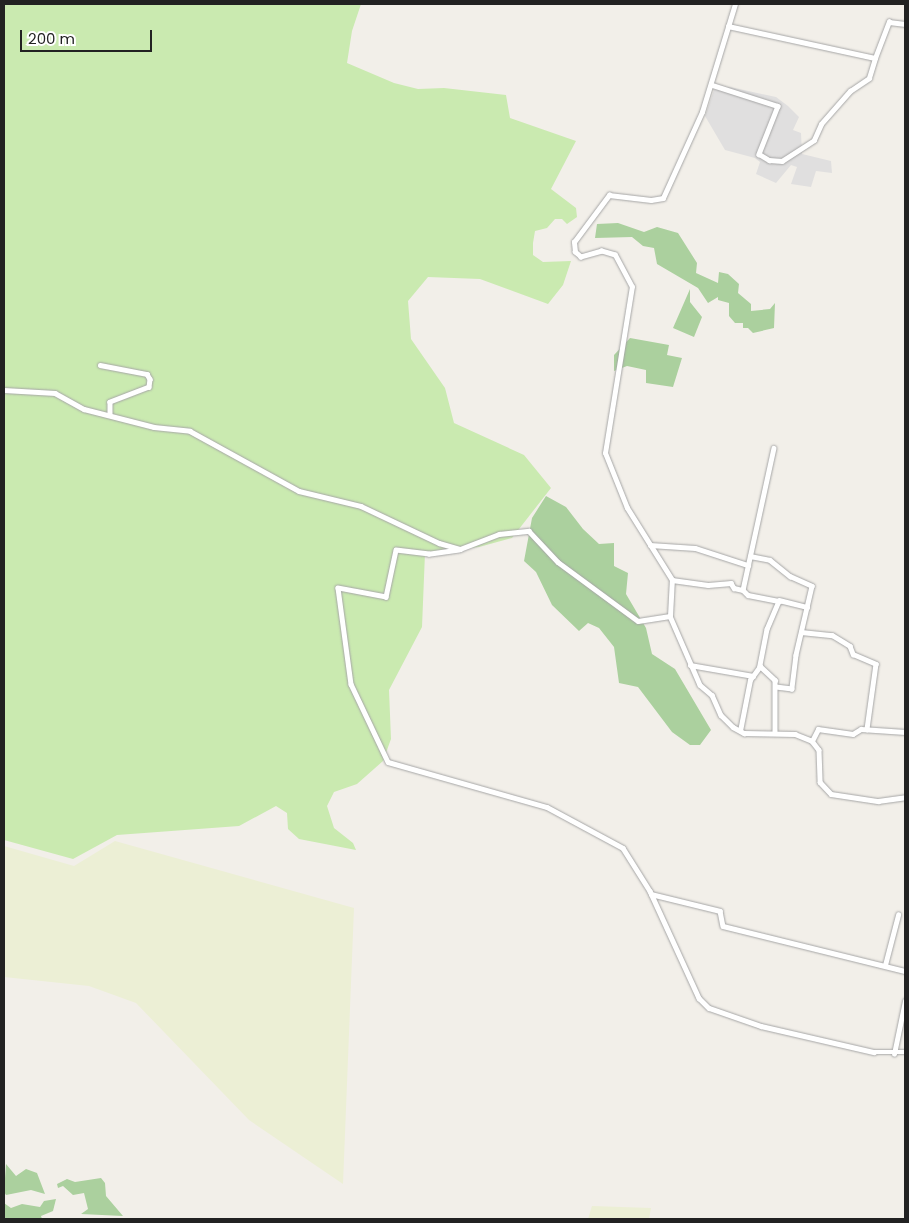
<!DOCTYPE html>
<html>
<head>
<meta charset="utf-8">
<style>
	body { margin:0 }
	#map { position:relative; width:909px; height:1223px; overflow:hidden; background:#f2efe9; font-family:Poppins,sans-serif }
	div>[style] { position:absolute }
	[style*='--x'] { left:calc(var(--x)*1px); top:calc(var(--y)*1px); width:calc(var(--w)*1px); rotate:calc(var(--a)*1deg) }
	.residential>* { inset:0; background:#e0dfdf }
	.farmland>* { inset:0; background:#ecefd5 }
	.grass>* { inset:0; background:#caeab0 }
	.forest>* { inset:0; background:#abd09e }
	.roads { filter:drop-shadow(0 0 1px #a6a6a6) drop-shadow(0 0 1px #a6a6a6) }
	.minor>* { height:4.5px; margin:-2.25px; padding:0 2.25px; transform-origin:2.25px; border-radius:2.25px; background:#fff }
	span { translate:-50% -50%; white-space:nowrap; text-align:center; line-height:1.15; -webkit-text-stroke:4.5px #fff; paint-order:stroke }
	.frame { position:absolute; inset:0; border:5px solid #222; pointer-events:none }
	.scale { position:absolute; left:20px; top:30px; width:132px; height:22px; box-sizing:border-box; border:2px solid #222; border-top:0; padding-left:6px; font-size:15px; line-height:18px; white-space:nowrap; color:#222; -webkit-text-stroke:4px #fff; paint-order:stroke }
</style>
</head>
<body>
<div id="map">
	<div class="residential">
		<div style="clip-path:polygon(730px 87px,776px 97px,788px 106px,799px 117px,793px 130px,801px 133px,802px 154px,831px 161px,832px 173px,816px 171px,811px 187px,791px 184px,797px 167px,791px 165px,776px 183px,756px 174px,760px 162px,755px 158px,725px 150px,705px 116px,714px 90px)"></div>
	</div>
	<div class="farmland">
		<div style="clip-path:polygon(115px 841px,354px 908px,343px 1184px,249px 1120px,136px 1003px,89px 986px,4px 977px,4px 846px,74px 866px)"></div>
		<div style="clip-path:polygon(592px 1206px,651px 1208px,649px 1219px,588px 1219px)"></div>
	</div>
	<div class="grass">
		<div style="clip-path:polygon(4px 4px,361px 4px,352px 31px,347px 63px,394px 83px,418px 89px,444px 88px,506px 95px,510px 118px,576px 141px,551px 189px,576px 208px,577px 217px,567px 224px,562px 219px,555px 219px,547px 228px,535px 231px,533px 243px,533px 255px,543px 262px,571px 261px,563px 285px,548px 304px,480px 279px,428px 277px,408px 301px,411px 339px,445px 388px,454px 423px,524px 455px,551px 488px,512px 538px,479px 547px,425px 553px,422px 627px,389px 690px,391px 739px,383px 761px,357px 784px,334px 792px,327px 806px,334px 828px,353px 843px,356px 850px,299px 839px,288px 829px,287px 813px,276px 806px,239px 826px,117px 835px,73px 859px,4px 840px)"></div>
	</div>
	<div class="forest">
		<div style="clip-path:polygon(618px 223px,644px 232px,657px 227px,678px 233px,697px 263px,696px 273px,718px 283px,719px 272px,728px 274px,739px 284px,738px 293px,751px 304px,751px 311px,770px 309px,775px 303px,774px 328px,753px 333px,748px 328px,743px 328px,743px 323px,735px 323px,729px 316px,729px 303px,718px 300px,718px 297px,708px 303px,698px 288px,657px 264px,654px 248px,643px 246px,632px 237px,595px 238px,597px 224px)"></div>
		<div style="clip-path:polygon(690px 289px,690px 302px,702px 317px,694px 337px,673px 328px)"></div>
		<div style="clip-path:polygon(630px 338px,669px 345px,667px 355px,682px 358px,673px 387px,646px 383px,646px 370px,627px 366px,614px 371px,614px 355px)"></div>
		<div style="clip-path:polygon(546px 496px,566px 507px,583px 529px,599px 544px,614px 543px,614px 566px,628px 573px,626px 594px,646px 628px,652px 654px,675px 669px,711px 730px,700px 745px,690px 745px,672px 732px,638px 687px,619px 683px,614px 647px,599px 628px,588px 623px,579px 631px,552px 605px,536px 572px,524px 561px,532px 518px)"></div>
		<div style="clip-path:polygon(6px 1164px,16px 1176px,26px 1169px,37px 1173px,45px 1194px,31px 1190px,6px 1195px,4px 1192px)"></div>
		<div style="clip-path:polygon(101px 1178px,105px 1183px,106px 1196px,123px 1216px,81px 1214px,88px 1209px,84px 1193px,73px 1195px,63px 1186px,58px 1188px,57px 1184px,67px 1179px,75px 1182px)"></div>
		<div style="clip-path:polygon(56px 1199px,53px 1211px,41px 1216px,42px 1219px,4px 1219px,4px 1203px,11px 1208px,22px 1204px,40px 1207px,44px 1201px)"></div>
	</div>
	<div class="roads">
		<div class="minor">
			<div style="--x:728;--y:26;--w:150;--a:12.3"></div>
			<div style="--x:875;--y:58;--w:39;--a:-69"></div>
			<div style="--x:889;--y:22;--w:16;--a:7"></div>
			<div style="--x:712;--y:85;--w:69;--a:17.7"></div>
			<div style="--x:778;--y:106;--w:52;--a:111.6"></div>
			<div style="--x:759;--y:154;--w:12;--a:31"></div>
			<div style="--x:769;--y:160;--w:13;--a:4"></div>
			<div style="--x:782;--y:161;--w:38;--a:-33"></div>
			<div style="--x:814;--y:140;--w:17;--a:-66"></div>
			<div style="--x:821;--y:124;--w:44;--a:-48.7"></div>
			<div style="--x:850;--y:91;--w:23;--a:-34"></div>
			<div style="--x:869;--y:78;--w:21;--a:-73"></div>
			<div style="--x:100;--y:365;--w:48;--a:10.8"></div>
			<div style="--x:147;--y:374;--w:6;--a:59"></div>
			<div style="--x:150;--y:379;--w:8;--a:97"></div>
			<div style="--x:149;--y:387;--w:42;--a:159"></div>
			<div style="--x:110;--y:402;--w:12;--a:90"></div>
			<div style="--x:4;--y:390;--w:51;--a:3.4"></div>
			<div style="--x:55;--y:393;--w:33;--a:29"></div>
			<div style="--x:84;--y:409;--w:72;--a:14.4"></div>
			<div style="--x:154;--y:427;--w:36;--a:6"></div>
			<div style="--x:190;--y:431;--w:124;--a:28.8"></div>
			<div style="--x:299;--y:491;--w:64;--a:13.6"></div>
			<div style="--x:361;--y:506;--w:86;--a:25.4"></div>
			<div style="--x:439;--y:543;--w:22;--a:16"></div>
			<div style="--x:460;--y:549;--w:42;--a:-21"></div>
			<div style="--x:499;--y:534;--w:30;--a:-6"></div>
			<div style="--x:529;--y:531;--w:42;--a:46.9"></div>
			<div style="--x:558;--y:562;--w:99;--a:36.4"></div>
			<div style="--x:638;--y:621;--w:32;--a:-9"></div>
			<div style="--x:670;--y:616;--w:75;--a:66.5"></div>
			<div style="--x:700;--y:685;--w:16;--a:40"></div>
			<div style="--x:712;--y:695;--w:22;--a:66"></div>
			<div style="--x:721;--y:715;--w:17;--a:45"></div>
			<div style="--x:733;--y:727;--w:13;--a:29"></div>
			<div style="--x:744;--y:733;--w:51;--a:1.1"></div>
			<div style="--x:795;--y:734;--w:18;--a:22"></div>
			<div style="--x:812;--y:741;--w:11;--a:52"></div>
			<div style="--x:819;--y:750;--w:32;--a:88"></div>
			<div style="--x:820;--y:782;--w:16;--a:47"></div>
			<div style="--x:831;--y:794;--w:48;--a:8.5"></div>
			<div style="--x:878;--y:801;--w:27;--a:-8"></div>
			<div style="--x:774;--y:448;--w:145;--a:102.3"></div>
			<div style="--x:743;--y:590;--w:7;--a:45"></div>
			<div style="--x:748;--y:595;--w:32;--a:11"></div>
			<div style="--x:779;--y:601;--w:30;--a:113"></div>
			<div style="--x:767;--y:629;--w:38;--a:101"></div>
			<div style="--x:760;--y:666;--w:21;--a:43"></div>
			<div style="--x:775;--y:680;--w:53;--a:90"></div>
			<div style="--x:650;--y:545;--w:45;--a:3.8"></div>
			<div style="--x:695;--y:548;--w:56;--a:17.8"></div>
			<div style="--x:459;--y:550;--w:30;--a:172"></div>
			<div style="--x:429;--y:554;--w:33;--a:-173"></div>
			<div style="--x:396;--y:550;--w:48;--a:102"></div>
			<div style="--x:386;--y:597;--w:49;--a:-169.4"></div>
			<div style="--x:338;--y:588;--w:97;--a:82.3"></div>
			<div style="--x:351;--y:684;--w:86;--a:64.6"></div>
			<div style="--x:388;--y:762;--w:165;--a:15.8"></div>
			<div style="--x:547;--y:807;--w:86;--a:28.3"></div>
			<div style="--x:623;--y:848;--w:51;--a:57.9"></div>
			<div style="--x:650;--y:891;--w:118;--a:65.4"></div>
			<div style="--x:699;--y:998;--w:14;--a:45"></div>
			<div style="--x:709;--y:1008;--w:55;--a:19.1"></div>
			<div style="--x:761;--y:1026;--w:116;--a:13"></div>
			<div style="--x:874;--y:1052;--w:31;--a:0"></div>
			<div style="--x:750;--y:556;--w:20;--a:11"></div>
			<div style="--x:770;--y:560;--w:26;--a:39"></div>
			<div style="--x:790;--y:576;--w:24;--a:24"></div>
			<div style="--x:812;--y:586;--w:71;--a:103.1"></div>
			<div style="--x:796;--y:655;--w:34;--a:97"></div>
			<div style="--x:792;--y:689;--w:16;--a:-173"></div>
			<div style="--x:672;--y:580;--w:36;--a:8"></div>
			<div style="--x:708;--y:585;--w:23;--a:-5"></div>
			<div style="--x:731;--y:583;--w:6;--a:59"></div>
			<div style="--x:734;--y:588;--w:9;--a:13"></div>
			<div style="--x:779;--y:600;--w:29;--a:14"></div>
			<div style="--x:670;--y:616;--w:36;--a:-87"></div>
			<div style="--x:672;--y:580;--w:85;--a:-122"></div>
			<div style="--x:627;--y:508;--w:59;--a:-111.8"></div>
			<div style="--x:605;--y:453;--w:168;--a:-80.8"></div>
			<div style="--x:632;--y:287;--w:36;--a:-118"></div>
			<div style="--x:615;--y:255;--w:14;--a:-163"></div>
			<div style="--x:602;--y:251;--w:22;--a:164"></div>
			<div style="--x:581;--y:257;--w:8;--a:-140"></div>
			<div style="--x:575;--y:252;--w:10;--a:-96"></div>
			<div style="--x:574;--y:242;--w:59;--a:-53.3"></div>
			<div style="--x:609;--y:195;--w:42;--a:6.8"></div>
			<div style="--x:651;--y:200;--w:12;--a:-9"></div>
			<div style="--x:663;--y:198;--w:94;--a:-65.6"></div>
			<div style="--x:702;--y:112;--w:113;--a:-73"></div>
			<div style="--x:801;--y:632;--w:31;--a:6"></div>
			<div style="--x:832;--y:635;--w:21;--a:31"></div>
			<div style="--x:850;--y:646;--w:9;--a:69"></div>
			<div style="--x:853;--y:654;--w:25;--a:23"></div>
			<div style="--x:876;--y:664;--w:66;--a:97.9"></div>
			<div style="--x:690;--y:665;--w:64;--a:9.9"></div>
			<div style="--x:740;--y:731;--w:52;--a:-78.9"></div>
			<div style="--x:750;--y:680;--w:17;--a:-54"></div>
			<div style="--x:812;--y:741;--w:13;--a:-63"></div>
			<div style="--x:818;--y:729;--w:35;--a:8"></div>
			<div style="--x:853;--y:734;--w:9;--a:-32"></div>
			<div style="--x:861;--y:729;--w:44;--a:3.9"></div>
			<div style="--x:651;--y:894;--w:71;--a:13.8"></div>
			<div style="--x:720;--y:911;--w:15;--a:79"></div>
			<div style="--x:723;--y:926;--w:187;--a:13.9"></div>
			<div style="--x:885;--y:965;--w:52;--a:-75.4"></div>
			<div style="--x:894;--y:1054;--w:54;--a:-78.3"></div>
		</div>
	</div>
	<div class="frame"></div>
	<div class="scale">200 m</div>
</div>
</body>
</html>
